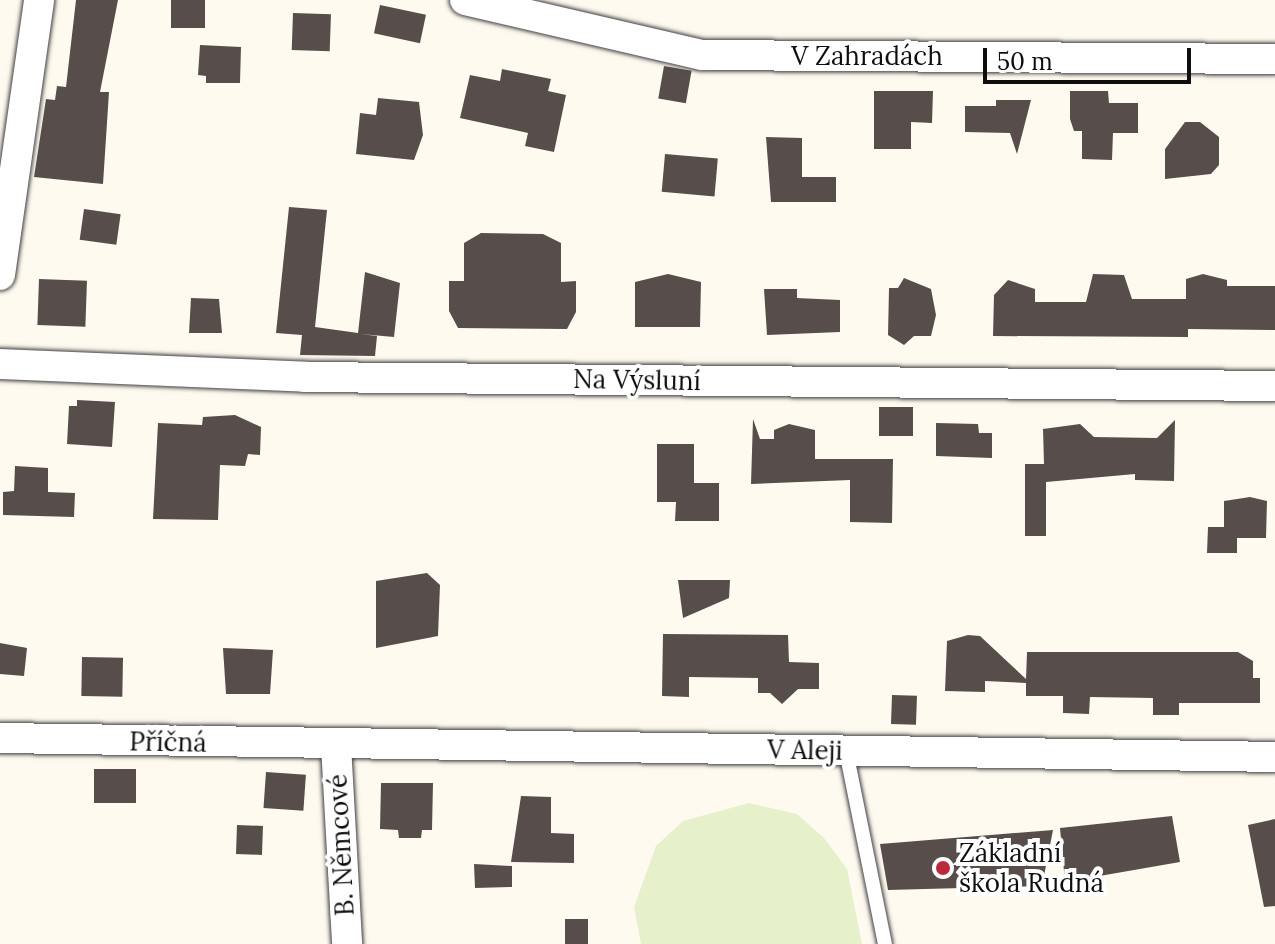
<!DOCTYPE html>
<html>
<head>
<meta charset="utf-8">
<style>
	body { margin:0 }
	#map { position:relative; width:1275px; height:944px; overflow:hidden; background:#fffaf0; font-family:Lora,serif }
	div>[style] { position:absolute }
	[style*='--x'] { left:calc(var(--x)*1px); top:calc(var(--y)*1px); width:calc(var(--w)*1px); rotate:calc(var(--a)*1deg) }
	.pitch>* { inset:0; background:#e6f0cb }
	.building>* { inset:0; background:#574e4b; transform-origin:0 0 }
	.roads { filter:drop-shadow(0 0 2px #414141) drop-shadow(0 0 2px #414141) }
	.service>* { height:14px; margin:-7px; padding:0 7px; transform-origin:7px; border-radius:7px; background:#fff }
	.minor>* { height:30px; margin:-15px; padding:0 15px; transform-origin:15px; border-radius:15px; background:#fff }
	.dots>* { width:22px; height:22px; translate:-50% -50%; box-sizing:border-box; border:4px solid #fff; border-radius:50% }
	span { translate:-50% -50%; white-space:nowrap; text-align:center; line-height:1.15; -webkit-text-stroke:8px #fff; paint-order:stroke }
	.street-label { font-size:26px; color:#0e0e0e }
	.poi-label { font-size:26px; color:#0e0e0e }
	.left { translate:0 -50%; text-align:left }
	.scale { position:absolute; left:983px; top:48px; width:208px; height:36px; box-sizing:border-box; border:4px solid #0e0e0e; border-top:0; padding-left:10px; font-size:24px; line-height:28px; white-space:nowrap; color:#0e0e0e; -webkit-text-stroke:6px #fff; paint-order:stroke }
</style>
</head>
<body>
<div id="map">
	<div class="pitch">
		<div style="clip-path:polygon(749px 803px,797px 814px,824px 838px,847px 869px,862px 944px,641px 944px,634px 907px,656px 846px,683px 821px)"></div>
	</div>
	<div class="building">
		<div style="clip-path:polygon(76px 0,118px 0,100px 92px,109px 92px,103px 184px,34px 177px,46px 99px,55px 100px,57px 86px,66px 87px)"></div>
		<div style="left:171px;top:0;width:34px;height:28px"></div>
		<div style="left:380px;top:5px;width:47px;height:29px;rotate:12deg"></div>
		<div style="left:293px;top:13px;width:38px;height:37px;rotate:2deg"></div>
		<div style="clip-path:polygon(200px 45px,241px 47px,240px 83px,206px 83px,206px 76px,198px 75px)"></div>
		<div style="left:664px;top:66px;width:28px;height:33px;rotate:10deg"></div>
		<div style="clip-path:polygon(502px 69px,551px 79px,548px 91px,566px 95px,554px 152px,525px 146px,528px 133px,460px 118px,470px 75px,500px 81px)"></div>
		<div style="clip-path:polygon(874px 91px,933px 91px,932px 123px,911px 122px,911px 149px,874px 149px)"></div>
		<div style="clip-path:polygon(1070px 91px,1108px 91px,1109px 103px,1138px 103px,1138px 133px,1113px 133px,1112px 160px,1082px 159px,1082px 131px,1074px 131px,1070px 119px)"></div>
		<div style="clip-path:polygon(378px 98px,419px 102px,423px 135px,414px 160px,356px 154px,360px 113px,376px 115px)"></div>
		<div style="clip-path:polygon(996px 100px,1031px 100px,1017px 154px,1010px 133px,965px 132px,965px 106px,996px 106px)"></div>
		<div style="clip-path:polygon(1185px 122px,1200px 122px,1219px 137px,1219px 165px,1211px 174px,1165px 179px,1165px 149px)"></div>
		<div style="clip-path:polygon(766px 137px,802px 138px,802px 177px,836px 177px,836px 202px,771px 202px)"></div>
		<div style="left:665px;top:154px;width:53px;height:38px;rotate:5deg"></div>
		<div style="clip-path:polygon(289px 207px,327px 210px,315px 327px,358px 333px,365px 272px,400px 283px,394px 337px,361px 334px,377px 336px,375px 356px,300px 355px,302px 335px,276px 333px)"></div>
		<div style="left:84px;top:209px;width:37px;height:31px;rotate:8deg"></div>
		<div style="clip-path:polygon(481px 233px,543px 234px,561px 243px,561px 282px,576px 281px,576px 312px,567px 329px,458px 328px,449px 311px,449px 281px,464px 281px,464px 243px)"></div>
		<div style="clip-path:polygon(668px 274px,701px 282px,700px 327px,635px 327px,635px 282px)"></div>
		<div style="clip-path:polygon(1093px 274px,1124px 275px,1132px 299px,1186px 299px,1186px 279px,1203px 274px,1227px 280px,1227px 286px,1275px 286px,1275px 330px,1188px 329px,1188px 337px,993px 336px,994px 295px,1008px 280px,1035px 289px,1035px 302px,1086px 302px)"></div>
		<div style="clip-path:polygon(904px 278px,931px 289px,936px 315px,931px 336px,914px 336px,904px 345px,888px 335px,889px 288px,898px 288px)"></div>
		<div style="left:39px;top:279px;width:48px;height:46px;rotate:2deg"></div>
		<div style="clip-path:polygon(764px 289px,797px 289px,797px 298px,840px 300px,840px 332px,767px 335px)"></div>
		<div style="clip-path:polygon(191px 298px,219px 299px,222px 333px,189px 333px)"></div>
		<div style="clip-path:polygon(77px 400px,115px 402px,112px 447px,67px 444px,69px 406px,77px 406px)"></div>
		<div style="left:879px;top:407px;width:34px;height:29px"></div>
		<div style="clip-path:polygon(235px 415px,261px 427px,260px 455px,248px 454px,245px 466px,220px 465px,218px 520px,153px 519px,158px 423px,202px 425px,203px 417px)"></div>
		<div style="clip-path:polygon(753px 419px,760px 439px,774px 439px,774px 430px,789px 424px,815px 430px,815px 459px,893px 459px,892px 523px,850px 522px,850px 480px,751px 484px)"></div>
		<div style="clip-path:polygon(1175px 420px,1174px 481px,1135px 480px,1135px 474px,1046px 482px,1046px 536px,1025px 536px,1025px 464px,1044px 464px,1043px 429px,1080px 424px,1094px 437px,1157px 438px)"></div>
		<div style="clip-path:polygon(936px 423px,978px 424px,979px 433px,992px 433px,992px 458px,936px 456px)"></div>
		<div style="clip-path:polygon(657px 444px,694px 444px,694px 483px,719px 483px,719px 521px,675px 521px,676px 502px,657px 502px)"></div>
		<div style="clip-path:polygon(15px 466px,48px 468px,48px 492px,75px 493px,74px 517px,3px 515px,3px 492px,14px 491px)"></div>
		<div style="clip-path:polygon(1250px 497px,1267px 501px,1266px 538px,1237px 538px,1237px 553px,1207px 553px,1208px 527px,1224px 527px,1224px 501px)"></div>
		<div style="clip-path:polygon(427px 573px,440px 585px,438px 636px,376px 648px,376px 581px)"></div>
		<div style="clip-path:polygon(678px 580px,730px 580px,729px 598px,683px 618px)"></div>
		<div style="clip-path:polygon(663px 634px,788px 635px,789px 662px,819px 663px,819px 689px,798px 689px,782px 704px,770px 693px,758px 693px,758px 678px,689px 677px,689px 697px,662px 696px)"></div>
		<div style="clip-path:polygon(968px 635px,980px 636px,1026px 679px,1027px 652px,1238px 652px,1253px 661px,1253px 678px,1260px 678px,1260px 703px,1179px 703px,1179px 715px,1153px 715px,1153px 698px,1090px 697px,1089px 714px,1063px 713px,1063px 696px,1026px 696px,1026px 683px,985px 681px,985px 692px,945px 691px,947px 641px)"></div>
		<div style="clip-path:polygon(0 643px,27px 648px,24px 676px,0 674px)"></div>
		<div style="clip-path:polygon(223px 648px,273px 650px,270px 694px,226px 694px)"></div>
		<div style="left:82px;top:657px;width:41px;height:39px;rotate:1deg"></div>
		<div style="left:892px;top:695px;width:25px;height:29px;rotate:2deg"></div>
		<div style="left:94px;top:769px;width:42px;height:34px"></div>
		<div style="left:266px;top:772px;width:40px;height:36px;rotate:4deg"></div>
		<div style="clip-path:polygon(381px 783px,433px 783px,432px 830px,422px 830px,421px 838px,399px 838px,398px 830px,380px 829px)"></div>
		<div style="clip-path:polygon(521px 796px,551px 797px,551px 833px,574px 834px,574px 863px,511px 862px)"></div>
		<div style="clip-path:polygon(1172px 816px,1180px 862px,1065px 882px,1060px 828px)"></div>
		<div style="clip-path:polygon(1275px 819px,1275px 906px,1264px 907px,1248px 825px)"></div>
		<div style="left:237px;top:825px;width:26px;height:29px;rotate:2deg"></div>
		<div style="clip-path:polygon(1053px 830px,1042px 886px,888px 890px,880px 844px)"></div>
		<div style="clip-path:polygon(474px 864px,512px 866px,512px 887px,475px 888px)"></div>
		<div style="left:565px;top:919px;width:23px;height:25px"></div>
	</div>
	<div class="roads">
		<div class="service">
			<div style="--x:846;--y:751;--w:197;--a:78.6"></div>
		</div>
		<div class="minor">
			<div style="--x:465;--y:0;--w:243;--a:13.1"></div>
			<div style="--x:702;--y:55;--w:573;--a:0.4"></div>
			<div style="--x:0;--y:275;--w:278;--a:-81.9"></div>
			<div style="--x:0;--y:364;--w:304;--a:2.4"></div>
			<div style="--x:304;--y:377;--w:971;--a:0.53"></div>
			<div style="--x:0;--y:738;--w:1275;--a:0.85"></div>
			<div style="--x:336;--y:745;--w:199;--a:86.8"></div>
		</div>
	</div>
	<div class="dots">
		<div style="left:943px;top:868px;background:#bc293c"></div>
	</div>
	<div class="street-label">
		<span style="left:867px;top:56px">V Zahradách</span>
		<span style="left:637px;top:380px;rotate:1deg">Na Výsluní</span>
		<span style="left:168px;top:742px;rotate:1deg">Příčná</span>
		<span style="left:805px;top:750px;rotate:1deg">V Aleji</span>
		<span style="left:341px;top:845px;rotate:-93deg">B. Němcové</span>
	</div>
	<div class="poi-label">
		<span class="left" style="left:959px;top:868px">Základní<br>škola Rudná</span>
	</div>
	<div class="scale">50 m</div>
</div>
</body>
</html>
